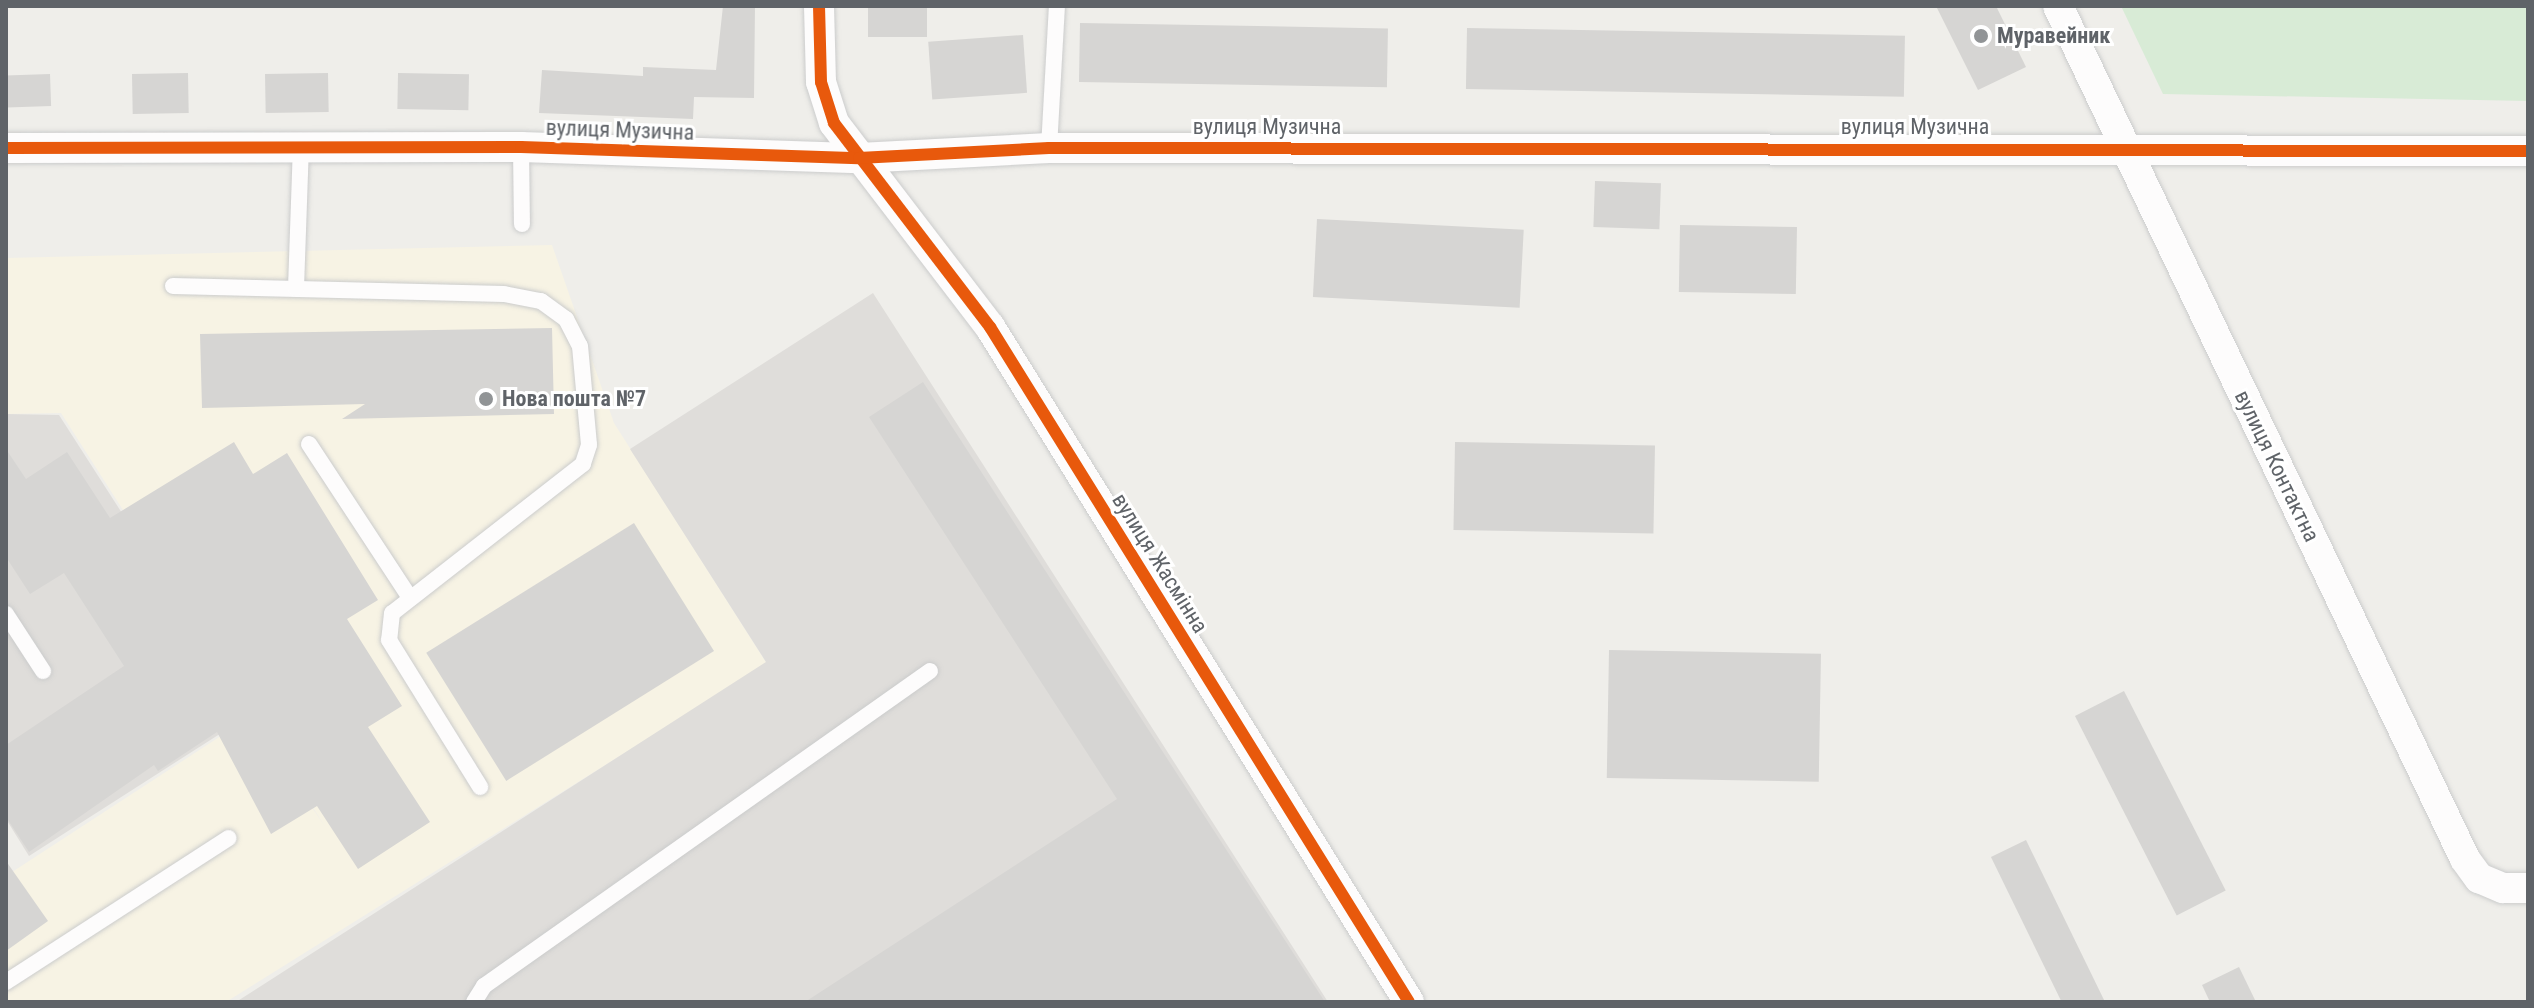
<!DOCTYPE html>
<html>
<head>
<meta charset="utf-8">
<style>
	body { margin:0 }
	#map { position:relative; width:2534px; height:1008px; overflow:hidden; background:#efeeea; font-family:"Roboto Condensed",sans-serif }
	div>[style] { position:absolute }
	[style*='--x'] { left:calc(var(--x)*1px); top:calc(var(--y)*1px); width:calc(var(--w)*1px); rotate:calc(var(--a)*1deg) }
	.commercial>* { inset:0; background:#f7f3e4 }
	.industrial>* { inset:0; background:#dfddda }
	.green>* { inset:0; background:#d8ebd6 }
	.building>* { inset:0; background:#d6d5d3; transform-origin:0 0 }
	.roads { filter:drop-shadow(0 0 2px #cbcccc) drop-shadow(0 0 2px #cbcccc) }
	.lane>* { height:16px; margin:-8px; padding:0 8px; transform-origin:8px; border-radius:8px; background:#fdfcfc }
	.street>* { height:30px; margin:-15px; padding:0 15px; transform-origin:15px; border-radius:15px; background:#fdfcfc }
	.cycleway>* { height:12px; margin:-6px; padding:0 6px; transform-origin:6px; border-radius:6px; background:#e8590c }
	.dots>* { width:22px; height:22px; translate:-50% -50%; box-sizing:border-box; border:4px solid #fff; border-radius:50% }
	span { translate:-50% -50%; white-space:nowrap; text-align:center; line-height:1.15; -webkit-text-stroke:6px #fff; paint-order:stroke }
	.poi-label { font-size:22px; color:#5f6368; font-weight:700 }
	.left { translate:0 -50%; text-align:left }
	.street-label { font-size:22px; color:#5f6368 }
	.frame { position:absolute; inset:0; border:8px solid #5f6368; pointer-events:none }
</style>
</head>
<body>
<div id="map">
	<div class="commercial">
		<div style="clip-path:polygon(552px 245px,614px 423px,767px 664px,226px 1002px,6px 1002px,6px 876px,250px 717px,326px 828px,61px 413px,6px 414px,6px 258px)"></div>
	</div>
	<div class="industrial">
		<div style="clip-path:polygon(873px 293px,1328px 1002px,236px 1002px,766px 662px,630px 449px)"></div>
		<div style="clip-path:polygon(6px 414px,59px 415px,251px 714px,29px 856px,6px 819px)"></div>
	</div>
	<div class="green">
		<div style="clip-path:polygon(2121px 6px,2528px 6px,2528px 101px,2163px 94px)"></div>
	</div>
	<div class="building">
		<div style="clip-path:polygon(723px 6px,755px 6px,754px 98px,694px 97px,693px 119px,539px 113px,542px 70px,643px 76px,643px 67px,716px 70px)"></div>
		<div style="left:868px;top:6px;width:59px;height:31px"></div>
		<div style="clip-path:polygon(1936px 6px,1996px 6px,2026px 67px,1978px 90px)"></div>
		<div style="left:1080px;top:23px;width:308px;height:59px;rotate:1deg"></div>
		<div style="left:1467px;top:28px;width:438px;height:61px;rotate:1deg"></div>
		<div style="left:1023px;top:35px;width:58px;height:95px;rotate:86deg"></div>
		<div style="left:188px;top:73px;width:40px;height:56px;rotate:89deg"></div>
		<div style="left:328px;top:73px;width:39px;height:63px;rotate:89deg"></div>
		<div style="left:398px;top:73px;width:71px;height:36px;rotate:1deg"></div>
		<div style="left:50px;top:74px;width:32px;height:44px;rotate:88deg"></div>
		<div style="left:1595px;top:181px;width:66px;height:46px;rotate:2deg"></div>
		<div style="left:1317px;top:219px;width:207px;height:78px;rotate:3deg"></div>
		<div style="left:1680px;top:225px;width:117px;height:67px;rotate:1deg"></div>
		<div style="clip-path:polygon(552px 328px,554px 414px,342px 419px,365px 404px,202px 408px,200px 334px)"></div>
		<div style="clip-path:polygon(923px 382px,1325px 1002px,805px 1002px,1117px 799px,869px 417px)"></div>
		<div style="clip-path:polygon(234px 442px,253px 474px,287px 453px,378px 600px,347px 619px,402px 706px,368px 727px,430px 822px,358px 869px,317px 806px,271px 834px,217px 732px,158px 771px,154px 765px,29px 852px,6px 817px,6px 745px,124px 666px,64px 573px,30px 594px,6px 557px,6px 449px,26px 479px,67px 452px,110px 518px)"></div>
		<div style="left:1455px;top:442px;width:200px;height:88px;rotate:1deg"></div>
		<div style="left:634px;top:523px;width:151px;height:245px;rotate:58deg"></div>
		<div style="left:1609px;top:650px;width:212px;height:128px;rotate:1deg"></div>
		<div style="left:2124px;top:691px;width:224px;height:55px;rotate:63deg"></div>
		<div style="left:2026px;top:840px;width:180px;height:39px;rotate:64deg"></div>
		<div style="clip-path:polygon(6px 861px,48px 921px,6px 951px)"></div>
		<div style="clip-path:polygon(2239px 967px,2256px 1002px,2210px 1002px,2202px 985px)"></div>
	</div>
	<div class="roads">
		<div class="lane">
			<div style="--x:521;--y:147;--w:77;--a:89.3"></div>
			<div style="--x:1049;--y:148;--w:142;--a:-86.8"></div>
			<div style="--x:173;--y:286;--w:331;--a:1.4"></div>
			<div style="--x:504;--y:294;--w:38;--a:11"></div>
			<div style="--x:541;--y:301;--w:31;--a:36"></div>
			<div style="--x:566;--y:319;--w:30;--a:63"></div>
			<div style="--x:580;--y:346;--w:99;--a:84.8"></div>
			<div style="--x:589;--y:445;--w:20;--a:108"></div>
			<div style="--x:583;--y:464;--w:242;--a:142"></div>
			<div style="--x:392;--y:613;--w:27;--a:96"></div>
			<div style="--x:389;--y:640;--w:173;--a:58.2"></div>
			<div style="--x:296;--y:288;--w:141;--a:-88"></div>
			<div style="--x:309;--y:444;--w:181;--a:56.7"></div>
			<div style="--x:6;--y:614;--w:68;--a:57"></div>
			<div style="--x:6;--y:982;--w:265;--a:-32.9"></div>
			<div style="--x:474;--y:1002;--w:19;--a:-58"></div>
			<div style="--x:484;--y:986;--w:546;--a:-35.23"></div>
		</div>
		<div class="street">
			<div style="--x:819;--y:6;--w:76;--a:88.5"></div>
			<div style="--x:821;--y:82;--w:43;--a:72.4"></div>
			<div style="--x:834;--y:123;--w:257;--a:52.6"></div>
			<div style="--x:990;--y:327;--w:794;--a:58.17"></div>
			<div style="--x:2058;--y:6;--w:945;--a:64.49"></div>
			<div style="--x:2465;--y:859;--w:24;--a:54"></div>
			<div style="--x:2479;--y:878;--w:26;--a:23"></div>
			<div style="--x:2503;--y:888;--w:25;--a:0"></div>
			<div style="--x:6;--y:148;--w:515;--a:-0.11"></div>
			<div style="--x:521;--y:147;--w:338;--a:1.9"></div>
			<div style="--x:859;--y:158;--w:190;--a:-3"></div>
			<div style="--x:1049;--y:148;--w:1479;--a:0.12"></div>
		</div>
	</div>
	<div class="cycleway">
		<div style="--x:819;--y:6;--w:76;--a:88.5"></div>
		<div style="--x:821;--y:82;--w:43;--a:72.4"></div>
		<div style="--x:834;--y:123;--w:257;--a:52.6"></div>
		<div style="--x:990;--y:327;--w:794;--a:58.17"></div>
		<div style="--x:6;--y:148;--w:515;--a:-0.11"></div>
		<div style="--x:521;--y:147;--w:338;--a:1.9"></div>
		<div style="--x:859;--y:158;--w:190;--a:-3"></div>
		<div style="--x:1049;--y:148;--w:1479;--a:0.12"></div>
	</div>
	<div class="dots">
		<div style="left:1981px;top:36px;background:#919496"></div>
		<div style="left:486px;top:399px;background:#919496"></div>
	</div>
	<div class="poi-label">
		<span class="left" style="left:1997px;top:36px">Муравейник</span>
		<span class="left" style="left:502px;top:399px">Нова пошта №7</span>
	</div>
	<div class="street-label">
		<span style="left:1267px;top:127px">вулиця Музична</span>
		<span style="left:1915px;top:127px">вулиця Музична</span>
		<span style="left:620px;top:130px;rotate:2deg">вулиця Музична</span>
		<span style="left:2277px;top:466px;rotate:64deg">вулиця Контактна</span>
		<span style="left:1160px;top:563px;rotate:58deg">вулиця Жасмінна</span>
	</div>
	<div class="frame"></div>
</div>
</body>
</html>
